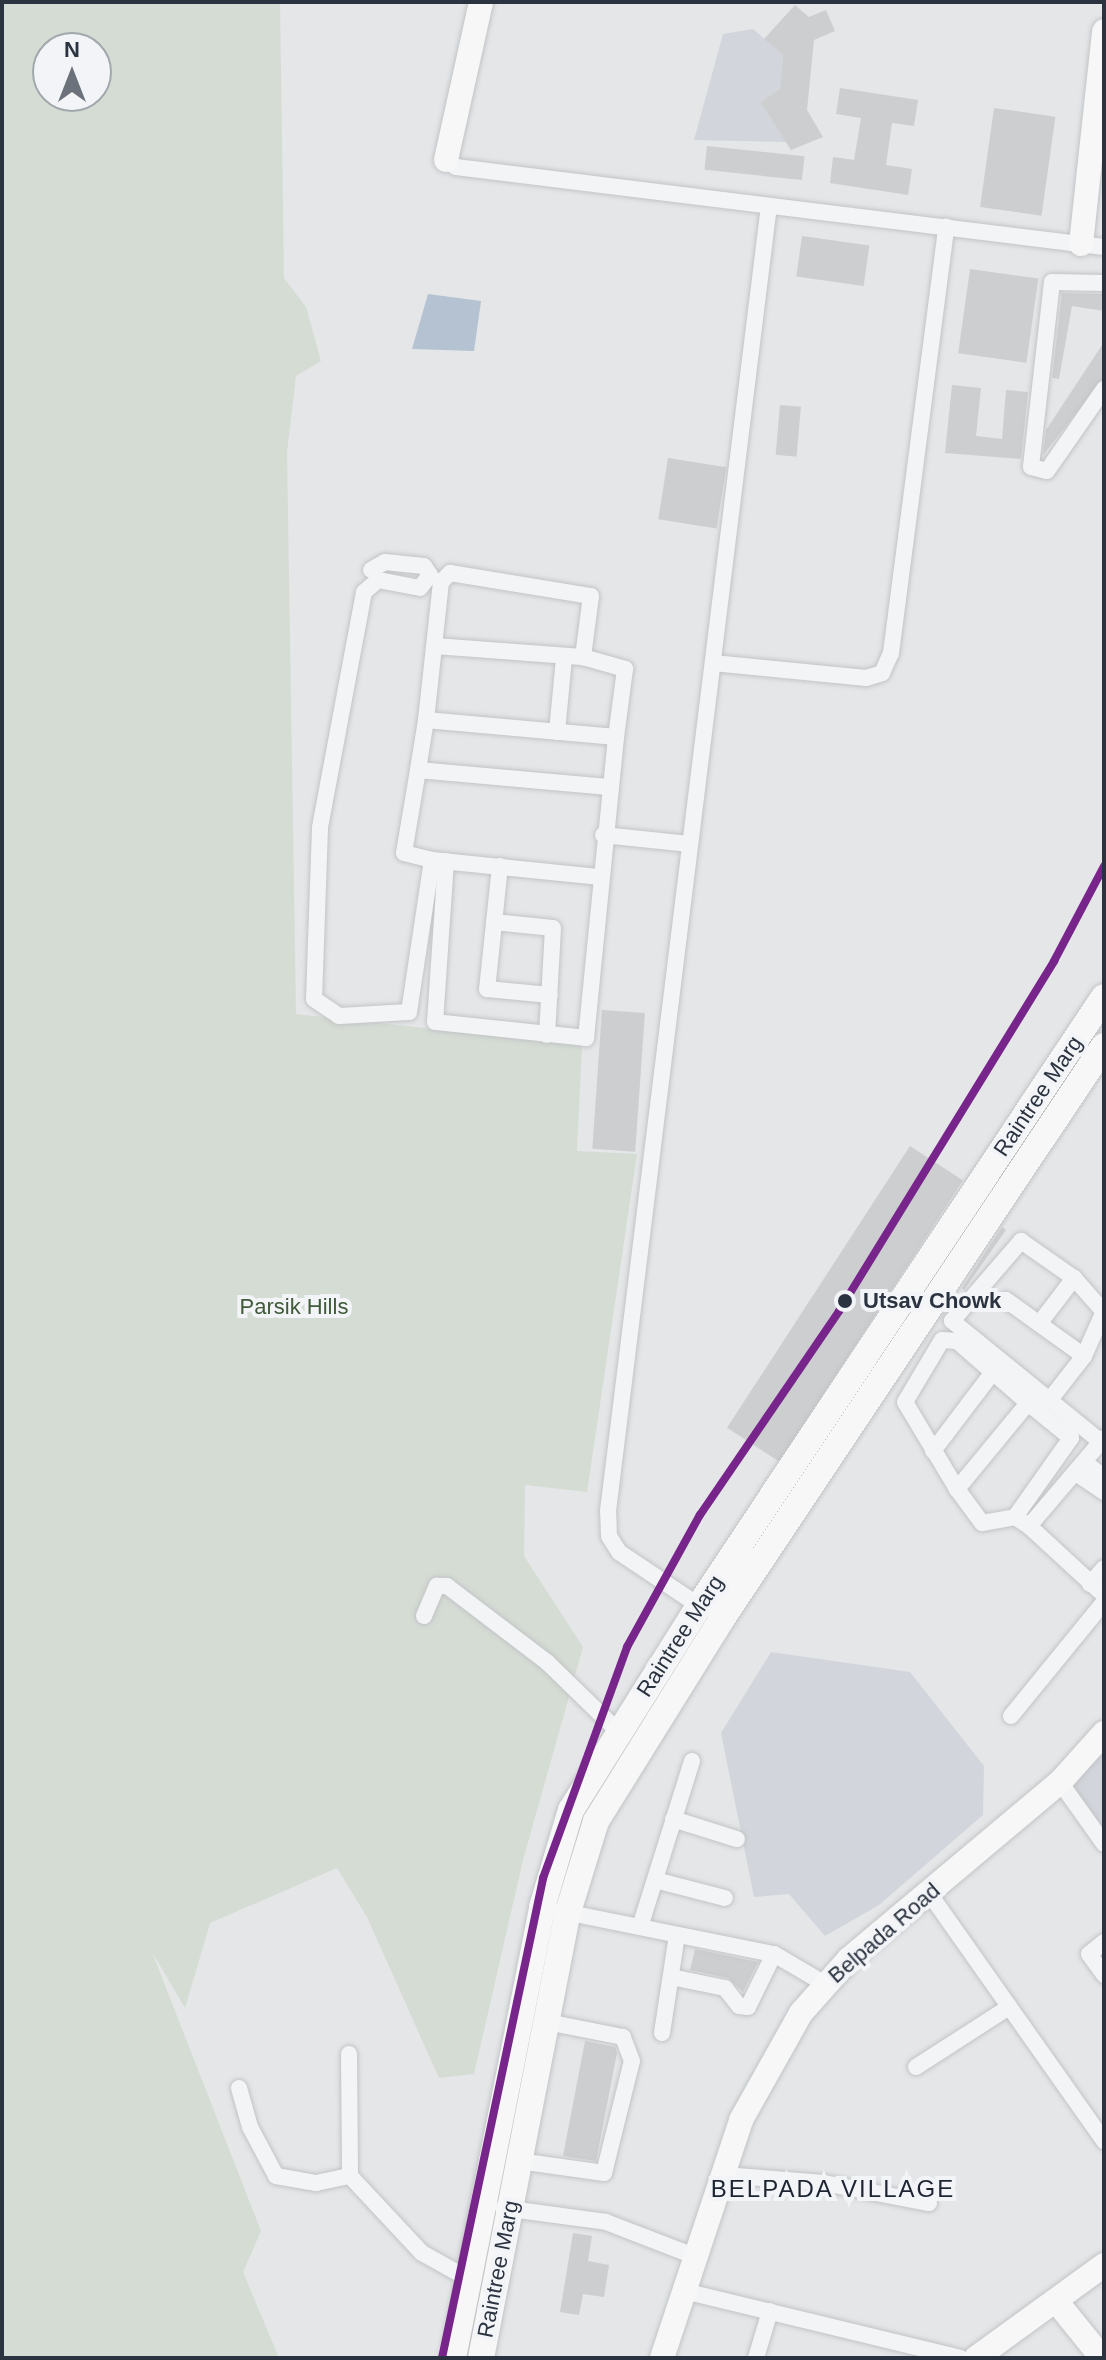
<!DOCTYPE html>
<html>
<head>
<meta charset="utf-8">
<style>
	body { margin:0 }
	#map { position:relative; width:1106px; height:2360px; overflow:hidden; background:#e4e6e8; font-family:Arial,sans-serif }
	div>[style] { position:absolute }
	[style*='--x'] { left:calc(var(--x)*1px); top:calc(var(--y)*1px); width:calc(var(--w)*1px); rotate:calc(var(--a)*1deg) }
	.built>* { inset:0; background:#d2d5db }
	.green>* { inset:0; background:#d5dcd4 }
	.water>* { inset:0; background:#b4c2d1 }
	.building>* { inset:0; background:#ccced0; transform-origin:0 0 }
	.roads { filter:drop-shadow(0 0 2px #c2c4c6) drop-shadow(0 0 2px #c2c4c6) }
	.street>* { height:16px; margin:-8px; padding:0 8px; transform-origin:8px; border-radius:8px; background:#f3f4f5 }
	.secondary>* { height:24px; margin:-12px; padding:0 12px; transform-origin:12px; border-radius:12px; background:#f7f7f7 }
	.primary>* { height:26px; margin:-13px; padding:0 13px; transform-origin:13px; border-radius:13px; background:#f7f7f7 }
	.metro-1>* { height:8px; margin:-4px; padding:0 4px; transform-origin:4px; border-radius:4px; background:#77248b }
	.dots>* { width:22px; height:22px; translate:-50% -50%; box-sizing:border-box; border:4px solid #f2f4f7; border-radius:50% }
	span { translate:-50% -50%; white-space:nowrap; text-align:center; line-height:1.15; -webkit-text-stroke:8px #f2f4f7; paint-order:stroke }
	.street-label { font-size:22px; color:#2b3340 }
	.stop-label { font-size:22px; color:#2b3340; font-weight:700 }
	.left { translate:0 -50%; text-align:left }
	.park-label { font-size:22px; color:#405b39 }
	.neighbourhood-label { font-size:24px; color:#1d2431; letter-spacing:2px }
	.frame { position:absolute; inset:0; border:4px solid #2b3340; pointer-events:none }
	.north { position:absolute; left:32px; top:32px; width:80px; height:80px; box-sizing:border-box; background:#f2f4f7; border:2px solid #a2a7ae; border-radius:50%; rotate:0deg; font-size:22px; font-weight:700; line-height:32px; text-align:center; color:#2b3340 }
	.north::after { content:''; display:block; margin:auto; width:28px; height:36px; background:#6c727b; clip-path:polygon(50% 0,100% 100%,50% 72%,0 100%) }
</style>
</head>
<body>
<div id="map">
	<div class="built">
		<div style="clip-path:polygon(753px 29px,783px 55px,780px 89px,760px 102px,786px 142px,694px 140px,723px 34px)"></div>
		<div style="clip-path:polygon(771px 1652px,910px 1672px,984px 1766px,983px 1815px,879px 1905px,825px 1936px,789px 1894px,754px 1897px,721px 1733px)"></div>
		<div style="clip-path:polygon(1104px 1740px,1104px 1852px,1049px 1782px)"></div>
	</div>
	<div class="green">
		<div style="clip-path:polygon(evenodd,2px 2px,280px 2px,284px 278px,306px 307px,321px 361px,296px 376px,287px 452px,296px 1014px,582px 1045px,577px 1151px,637px 1154px,587px 1492px,525px 1485px,524px 1556px,583px 1647px,523px 1860px,474px 2074px,439px 2078px,367px 1917px,337px 1868px,210px 1923px,185px 2008px,152px 1952px,261px 2231px,243px 2272px,279px 2358px,2px 2358px,2px 2px,48px 48px,96px 48px,96px 96px,48px 96px,48px 48px)"></div>
	</div>
	<div class="water">
		<div style="clip-path:polygon(428px 294px,481px 301px,474px 351px,412px 349px)"></div>
	</div>
	<div class="building">
		<div style="clip-path:polygon(795px 5px,809px 17px,826px 10px,835px 31px,814px 40px,807px 110px,823px 137px,791px 150px,760px 102px,780px 89px,783px 55px,764px 39px)"></div>
		<div style="clip-path:polygon(840px 88px,918px 100px,914px 126px,892px 123px,886px 165px,912px 169px,908px 195px,830px 183px,833px 157px,854px 160px,861px 118px,836px 114px)"></div>
		<div style="left:994px;top:108px;width:62px;height:100px;rotate:8deg"></div>
		<div style="left:707px;top:146px;width:98px;height:24px;rotate:6deg"></div>
		<div style="left:802px;top:236px;width:68px;height:41px;rotate:8deg"></div>
		<div style="left:970px;top:269px;width:69px;height:85px;rotate:8deg"></div>
		<div style="clip-path:polygon(1062px 293px,1104px 294px,1104px 311px,1072px 306px,1059px 379px,1052px 378px)"></div>
		<div style="clip-path:polygon(1104px 342px,1104px 378px,1043px 455px,1046px 430px)"></div>
		<div style="clip-path:polygon(952px 385px,981px 388px,976px 436px,1002px 439px,1006px 390px,1028px 392px,1021px 459px,945px 453px)"></div>
		<div style="left:780px;top:405px;width:21px;height:50px;rotate:5deg"></div>
		<div style="left:668px;top:458px;width:59px;height:62px;rotate:9deg"></div>
		<div style="left:602px;top:1010px;width:43px;height:139px;rotate:4deg"></div>
		<div style="left:910px;top:1146px;width:63px;height:336px;rotate:33deg"></div>
		<div style="clip-path:polygon(1002px 1227px,1006px 1230px,964px 1290px,962px 1288px)"></div>
		<div style="clip-path:polygon(695px 1949px,758px 1962px,743px 1992px,728px 1978px,690px 1970px)"></div>
		<div style="clip-path:polygon(585px 2041px,615px 2047px,617px 2053px,596px 2161px,563px 2156px)"></div>
		<div style="clip-path:polygon(573px 2233px,592px 2236px,588px 2261px,609px 2265px,604px 2297px,583px 2294px,579px 2315px,560px 2312px)"></div>
	</div>
	<div class="roads">
		<div class="street">
			<div style="--x:446;--y:160;--w:12;--a:35"></div>
			<div style="--x:456;--y:167;--w:653;--a:7.04"></div>
			<div style="--x:1104;--y:283;--w:52;--a:-178.9"></div>
			<div style="--x:1052;--y:282;--w:186;--a:96.5"></div>
			<div style="--x:1031;--y:467;--w:16;--a:14"></div>
			<div style="--x:1047;--y:471;--w:100;--a:-55.2"></div>
			<div style="--x:371;--y:570;--w:16;--a:-30"></div>
			<div style="--x:385;--y:562;--w:39;--a:6"></div>
			<div style="--x:424;--y:566;--w:11;--a:56"></div>
			<div style="--x:430;--y:575;--w:16;--a:128"></div>
			<div style="--x:420;--y:588;--w:43;--a:-169.2"></div>
			<div style="--x:378;--y:580;--w:18;--a:139"></div>
			<div style="--x:364;--y:592;--w:240;--a:100.6"></div>
			<div style="--x:320;--y:828;--w:171;--a:92"></div>
			<div style="--x:314;--y:999;--w:30;--a:34"></div>
			<div style="--x:339;--y:1016;--w:70;--a:-3.3"></div>
			<div style="--x:409;--y:1012;--w:154;--a:-81.4"></div>
			<div style="--x:432;--y:860;--w:167;--a:5.8"></div>
			<div style="--x:435;--y:646;--w:148;--a:4.3"></div>
			<div style="--x:583;--y:657;--w:44;--a:15.9"></div>
			<div style="--x:625;--y:669;--w:69;--a:97.5"></div>
			<div style="--x:713;--y:663;--w:154;--a:5.6"></div>
			<div style="--x:866;--y:678;--w:17;--a:-17"></div>
			<div style="--x:882;--y:673;--w:22;--a:-66"></div>
			<div style="--x:891;--y:653;--w:430;--a:-82.6"></div>
			<div style="--x:426;--y:720;--w:139;--a:-83.8"></div>
			<div style="--x:441;--y:582;--w:13;--a:-45"></div>
			<div style="--x:450;--y:573;--w:143;--a:9.3"></div>
			<div style="--x:591;--y:596;--w:62;--a:97.5"></div>
			<div style="--x:557;--y:732;--w:74;--a:-84.6"></div>
			<div style="--x:418;--y:770;--w:84;--a:99.6"></div>
			<div style="--x:404;--y:853;--w:29;--a:14"></div>
			<div style="--x:603;--y:835;--w:87;--a:5.9"></div>
			<div style="--x:446;--y:861;--w:161;--a:93.9"></div>
			<div style="--x:435;--y:1022;--w:152;--a:6"></div>
			<div style="--x:586;--y:1038;--w:302;--a:-84.3"></div>
			<div style="--x:616;--y:737;--w:191;--a:-174.9"></div>
			<div style="--x:426;--y:720;--w:51;--a:99.1"></div>
			<div style="--x:418;--y:770;--w:191;--a:5.1"></div>
			<div style="--x:500;--y:866;--w:124;--a:96"></div>
			<div style="--x:487;--y:989;--w:63;--a:5.4"></div>
			<div style="--x:494;--y:922;--w:59;--a:5.8"></div>
			<div style="--x:553;--y:928;--w:107;--a:93.2"></div>
			<div style="--x:1006;--y:1300;--w:96;--a:35.7"></div>
			<div style="--x:1039;--y:1324;--w:58;--a:-52.7"></div>
			<div style="--x:1052;--y:1397;--w:52;--a:-52"></div>
			<div style="--x:1084;--y:1356;--w:49;--a:-66"></div>
			<div style="--x:1104;--y:1438;--w:116;--a:130.4"></div>
			<div style="--x:1029;--y:1526;--w:102;--a:42.6"></div>
			<div style="--x:1101;--y:1442;--w:192;--a:-140.9"></div>
			<div style="--x:952;--y:1321;--w:106;--a:-49.2"></div>
			<div style="--x:1021;--y:1241;--w:65;--a:34.9"></div>
			<div style="--x:1074;--y:1278;--w:45;--a:48.6"></div>
			<div style="--x:933;--y:1451;--w:99;--a:-52.8"></div>
			<div style="--x:1085;--y:1463;--w:24;--a:36"></div>
			<div style="--x:1076;--y:1473;--w:34;--a:34"></div>
			<div style="--x:957;--y:1489;--w:101;--a:-120.9"></div>
			<div style="--x:905;--y:1402;--w:72;--a:-59.2"></div>
			<div style="--x:942;--y:1340;--w:15;--a:4"></div>
			<div style="--x:957;--y:1341;--w:94;--a:41.1"></div>
			<div style="--x:1015;--y:1517;--w:97;--a:-54.7"></div>
			<div style="--x:1071;--y:1438;--w:55;--a:-140.9"></div>
			<div style="--x:1028;--y:1403;--w:112;--a:129.5"></div>
			<div style="--x:957;--y:1489;--w:42;--a:53.7"></div>
			<div style="--x:982;--y:1523;--w:34;--a:-10"></div>
			<div style="--x:1015;--y:1517;--w:17;--a:33"></div>
			<div style="--x:1090;--y:1584;--w:21;--a:-49"></div>
			<div style="--x:704;--y:1609;--w:102;--a:-146.2"></div>
			<div style="--x:619;--y:1552;--w:19;--a:-122"></div>
			<div style="--x:609;--y:1536;--w:25;--a:-92"></div>
			<div style="--x:608;--y:1511;--w:1315;--a:-82.97"></div>
			<div style="--x:424;--y:1616;--w:33;--a:-67"></div>
			<div style="--x:437;--y:1586;--w:10;--a:0"></div>
			<div style="--x:447;--y:1586;--w:127;--a:37.3"></div>
			<div style="--x:548;--y:1663;--w:98;--a:44.2"></div>
			<div style="--x:1011;--y:1716;--w:147;--a:-50.8"></div>
			<div style="--x:1060;--y:1782;--w:76;--a:54.6"></div>
			<div style="--x:673;--y:1819;--w:67;--a:17.4"></div>
			<div style="--x:655;--y:1880;--w:72;--a:14.4"></div>
			<div style="--x:929;--y:1893;--w:304;--a:54.8"></div>
			<div style="--x:560;--y:1911;--w:218;--a:11.4"></div>
			<div style="--x:774;--y:1954;--w:59;--a:30.5"></div>
			<div style="--x:640;--y:1927;--w:174;--a:-72.6"></div>
			<div style="--x:1104;--y:1942;--w:19;--a:141"></div>
			<div style="--x:1089;--y:1954;--w:26;--a:54"></div>
			<div style="--x:671;--y:1977;--w:55;--a:11.5"></div>
			<div style="--x:725;--y:1988;--w:23;--a:52"></div>
			<div style="--x:739;--y:2006;--w:9;--a:6"></div>
			<div style="--x:748;--y:2007;--w:59;--a:-63.9"></div>
			<div style="--x:662;--y:2033;--w:99;--a:-81.3"></div>
			<div style="--x:349;--y:2054;--w:122;--a:89.5"></div>
			<div style="--x:350;--y:2176;--w:105;--a:46.9"></div>
			<div style="--x:422;--y:2253;--w:51;--a:29.1"></div>
			<div style="--x:916;--y:2067;--w:111;--a:-32.8"></div>
			<div style="--x:239;--y:2088;--w:41;--a:74.2"></div>
			<div style="--x:250;--y:2127;--w:55;--a:62"></div>
			<div style="--x:276;--y:2176;--w:41;--a:9.9"></div>
			<div style="--x:316;--y:2183;--w:35;--a:-12"></div>
			<div style="--x:519;--y:2161;--w:86;--a:8"></div>
			<div style="--x:604;--y:2173;--w:115;--a:-76"></div>
			<div style="--x:632;--y:2061;--w:26;--a:-111"></div>
			<div style="--x:623;--y:2037;--w:77;--a:-168.8"></div>
			<div style="--x:724;--y:2175;--w:100;--a:4.6"></div>
			<div style="--x:824;--y:2183;--w:107;--a:10.8"></div>
			<div style="--x:503;--y:2208;--w:104;--a:7.7"></div>
			<div style="--x:606;--y:2222;--w:94;--a:21.1"></div>
			<div style="--x:684;--y:2291;--w:284;--a:13.6"></div>
			<div style="--x:756;--y:2358;--w:49;--a:-73.4"></div>
		</div>
		<div class="secondary">
			<div style="--x:446;--y:160;--w:162;--a:-77.5"></div>
			<div style="--x:1081;--y:244;--w:214;--a:-83.8"></div>
			<div style="--x:1056;--y:2301;--w:60;--a:51"></div>
			<div style="--x:662;--y:2358;--w:251;--a:-71.6"></div>
			<div style="--x:741;--y:2120;--w:123;--a:-60.7"></div>
			<div style="--x:801;--y:2013;--w:72;--a:-48.4"></div>
			<div style="--x:849;--y:1959;--w:275;--a:-40"></div>
			<div style="--x:1060;--y:1782;--w:66;--a:-48.1"></div>
			<div style="--x:976;--y:2358;--w:158;--a:-36"></div>
		</div>
		<div class="primary">
			<div style="--x:453;--y:2358;--w:460;--a:-78.8"></div>
			<div style="--x:542;--y:1907;--w:101;--a:-73.4"></div>
			<div style="--x:571;--y:1810;--w:241;--a:-57.9"></div>
			<div style="--x:699;--y:1606;--w:731;--a:-56.38"></div>
			<div style="--x:481;--y:2358;--w:454;--a:-79"></div>
			<div style="--x:568;--y:1912;--w:95;--a:-72.9"></div>
			<div style="--x:596;--y:1821;--w:237;--a:-58.1"></div>
			<div style="--x:721;--y:1620;--w:690;--a:-56.29"></div>
		</div>
	</div>
	<div class="metro-1">
		<div style="--x:442;--y:2358;--w:491;--a:-78.1"></div>
		<div style="--x:543;--y:1878;--w:246;--a:-70"></div>
		<div style="--x:627;--y:1647;--w:151;--a:-61.1"></div>
		<div style="--x:700;--y:1515;--w:247;--a:-55.7"></div>
		<div style="--x:839;--y:1311;--w:411;--a:-58.4"></div>
		<div style="--x:1054;--y:961;--w:107;--a:-62.2"></div>
	</div>
	<div class="dots">
		<div style="left:845px;top:1301px;background:#2b3340"></div>
	</div>
	<div class="street-label">
		<span style="left:1038px;top:1096px;rotate:-56deg">Raintree Marg</span>
		<span style="left:680px;top:1636px;rotate:-57deg">Raintree Marg</span>
		<span style="left:884px;top:1933px;rotate:-41deg">Belpada Road</span>
		<span style="left:498px;top:2269px;rotate:-79deg">Raintree Marg</span>
	</div>
	<div class="stop-label">
		<span class="left" style="left:863px;top:1301px">Utsav Chowk</span>
	</div>
	<div class="park-label">
		<span style="left:294px;top:1307px">Parsik Hills</span>
	</div>
	<div class="neighbourhood-label">
		<span style="left:833px;top:2189px">BELPADA VILLAGE</span>
	</div>
	<div class="frame"></div>
	<div class="north">N</div>
</div>
</body>
</html>
